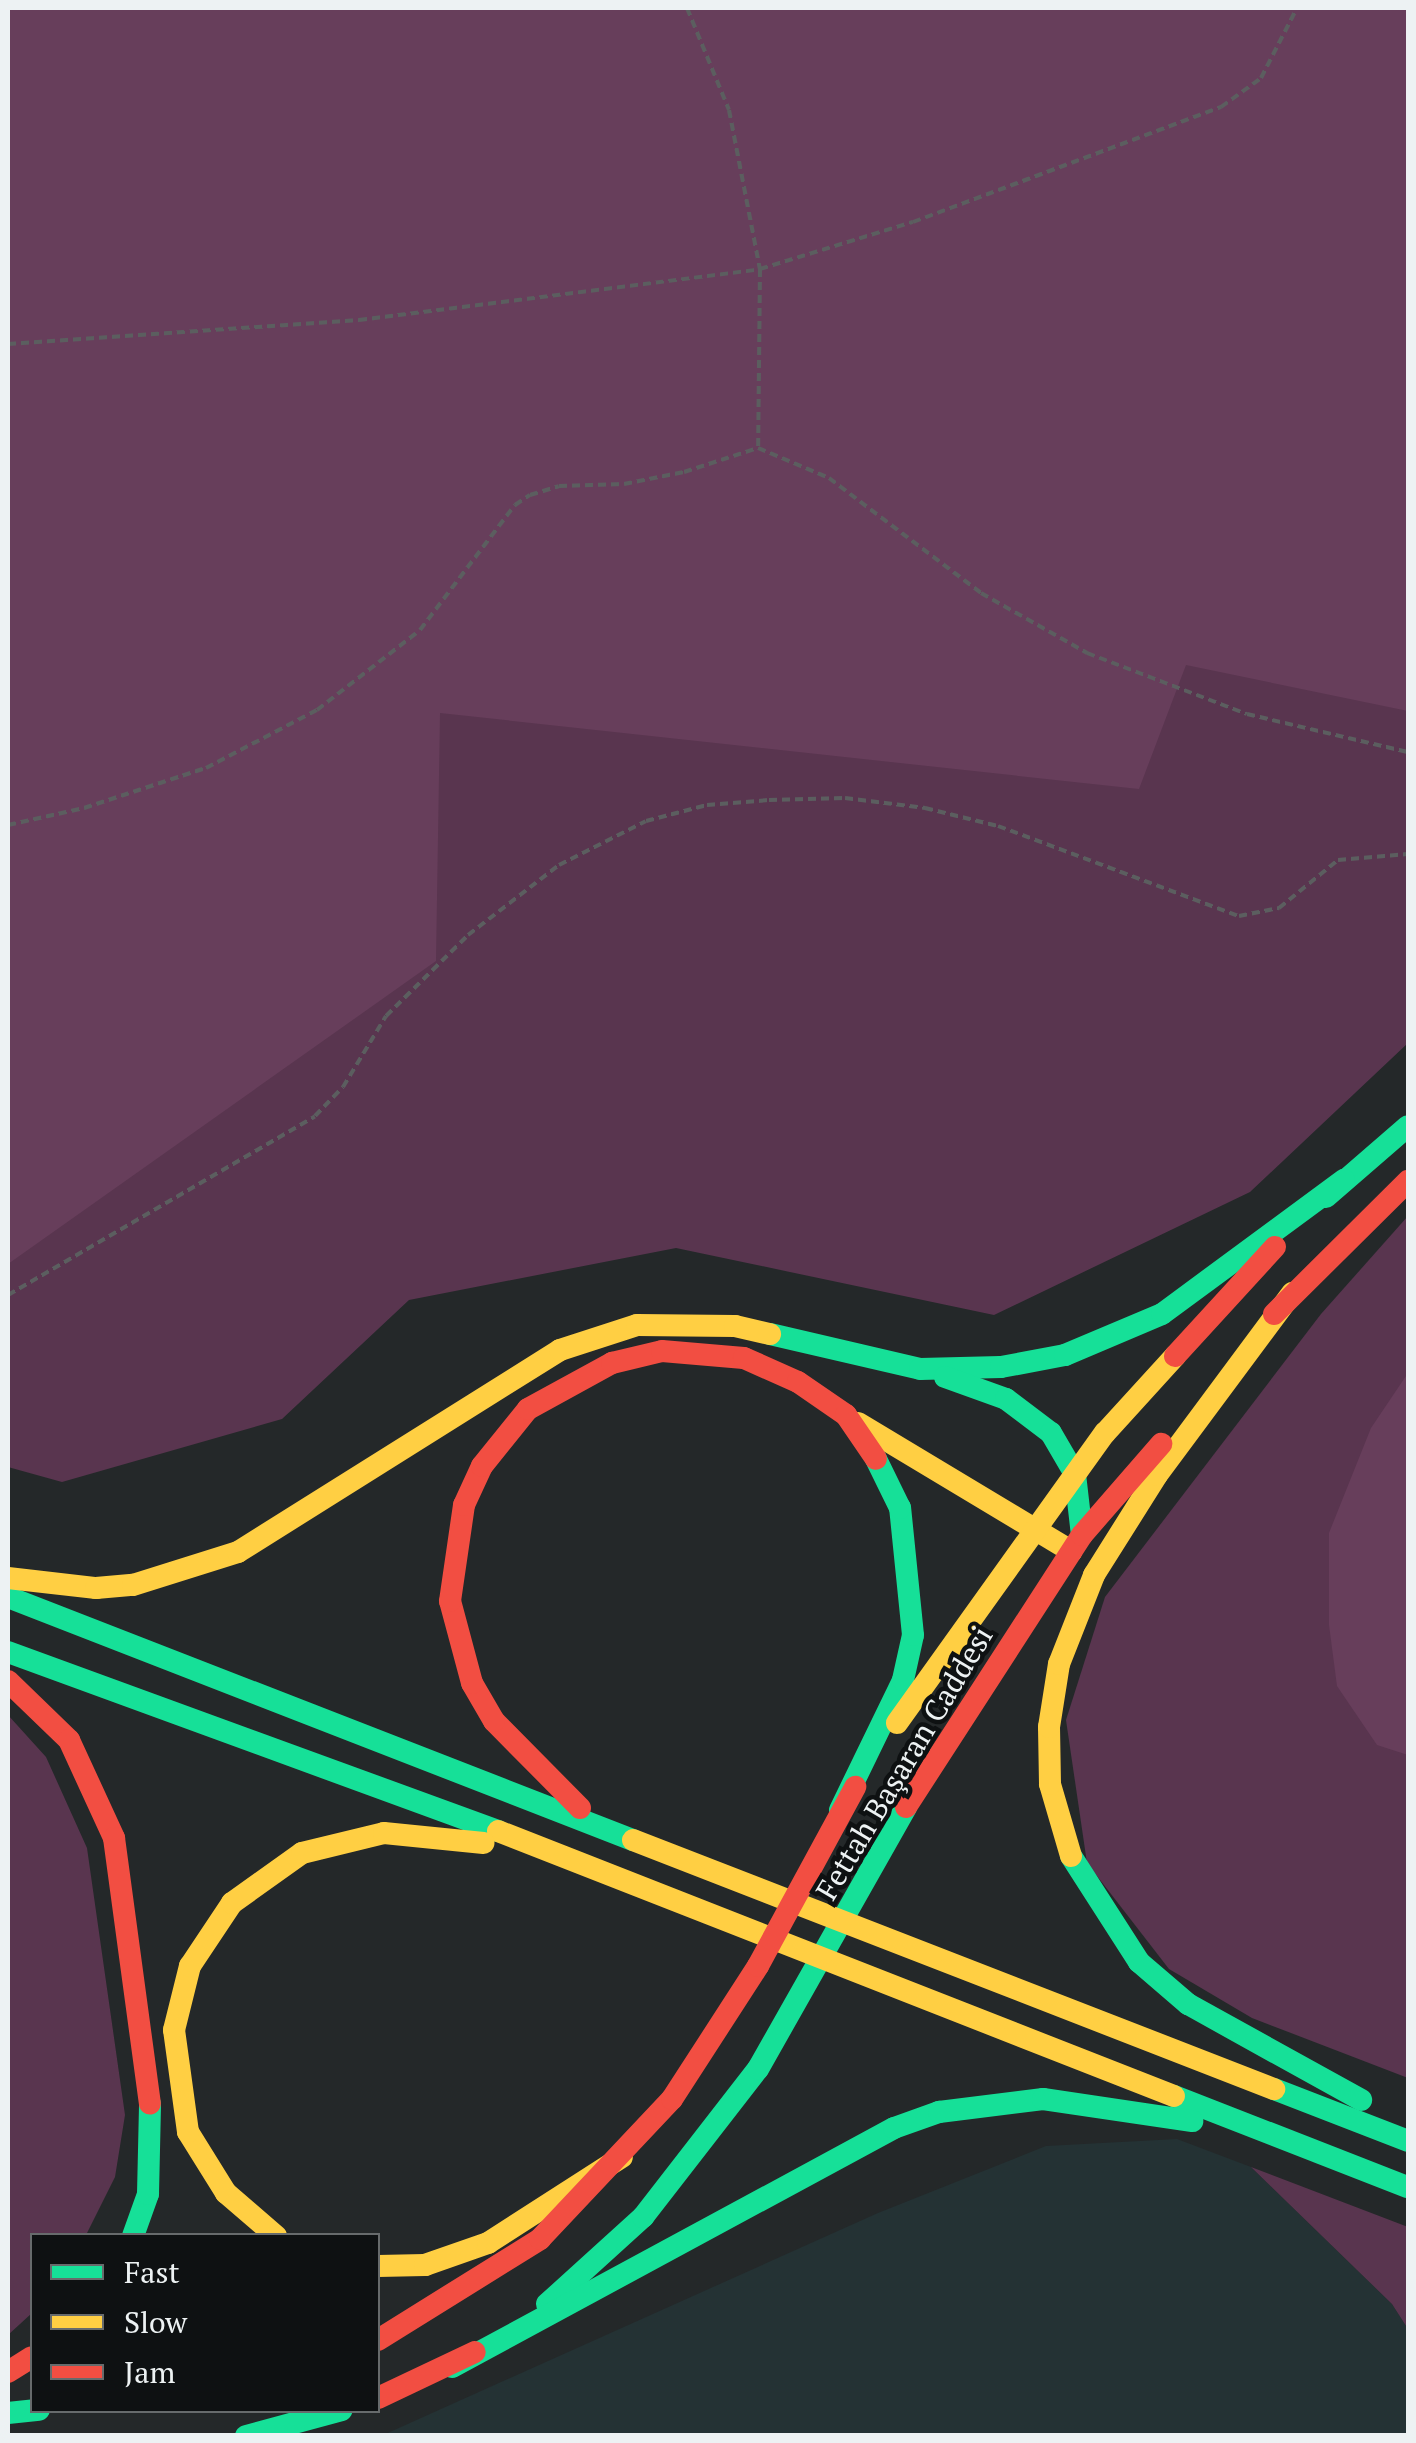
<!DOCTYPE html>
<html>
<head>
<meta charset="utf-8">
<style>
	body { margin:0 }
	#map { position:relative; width:1416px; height:2443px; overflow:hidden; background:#242829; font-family:"PT Serif",serif }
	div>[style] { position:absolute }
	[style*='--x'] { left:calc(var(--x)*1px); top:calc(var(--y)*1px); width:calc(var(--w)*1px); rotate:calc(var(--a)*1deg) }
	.built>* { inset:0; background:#243234 }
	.green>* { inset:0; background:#59354f }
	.forest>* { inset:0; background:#673e5b }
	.path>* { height:4px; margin-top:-2px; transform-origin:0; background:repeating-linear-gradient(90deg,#5b5e5f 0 8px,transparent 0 13px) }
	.fast>* { height:22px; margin:-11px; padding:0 11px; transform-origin:11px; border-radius:11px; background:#16e098 }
	.slow>* { height:22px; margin:-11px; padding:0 11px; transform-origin:11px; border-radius:11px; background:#ffcf43 }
	.jam>* { height:22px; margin:-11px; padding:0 11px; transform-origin:11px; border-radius:11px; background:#f24e42 }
	span { translate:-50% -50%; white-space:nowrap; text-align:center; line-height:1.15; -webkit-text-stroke:9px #0e1112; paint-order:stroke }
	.street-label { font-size:30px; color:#edf2f3 }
	.frame { position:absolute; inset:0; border:10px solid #edf2f3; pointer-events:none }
	.legend { position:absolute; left:30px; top:2233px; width:350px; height:180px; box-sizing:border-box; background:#0e1112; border:2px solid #676b6c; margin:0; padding:12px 18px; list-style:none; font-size:30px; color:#edf2f3 }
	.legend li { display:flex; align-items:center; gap:20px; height:50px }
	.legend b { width:50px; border:2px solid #676b6c }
</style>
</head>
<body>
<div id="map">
	<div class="built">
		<div style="clip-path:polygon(1177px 2139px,1251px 2167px,1392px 2304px,1408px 2329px,1408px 2435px,381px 2436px,878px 2213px,1046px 2146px)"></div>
	</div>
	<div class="green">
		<div style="clip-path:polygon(8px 8px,1408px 8px,1408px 1043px,1250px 1192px,994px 1315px,676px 1248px,409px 1300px,282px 1419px,62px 1482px,8px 1467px)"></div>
		<div style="clip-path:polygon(1408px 1216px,1408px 2078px,1252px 2018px,1169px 1969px,1087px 1863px,1066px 1720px,1105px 1597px,1321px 1314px)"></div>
		<div style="clip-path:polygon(8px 1715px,46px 1757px,87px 1848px,125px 2115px,115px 2177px,86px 2235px,32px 2236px,32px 2313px,8px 2335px)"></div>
		<div style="clip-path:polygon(1251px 2167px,1408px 2227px,1408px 2329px,1392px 2304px)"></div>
	</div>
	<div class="forest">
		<div style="clip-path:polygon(8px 8px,1408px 8px,1408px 711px,1186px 665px,1139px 789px,440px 713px,436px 961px,8px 1264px)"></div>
		<div style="clip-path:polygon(1408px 1373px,1408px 1755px,1377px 1745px,1337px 1686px,1329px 1625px,1329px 1533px,1371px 1428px)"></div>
	</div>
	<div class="path">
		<div style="--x:687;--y:8;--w:110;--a:67.6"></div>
		<div style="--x:729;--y:110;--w:162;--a:79"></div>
		<div style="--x:760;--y:269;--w:179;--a:90.6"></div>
		<div style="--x:8;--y:344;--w:352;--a:-3.9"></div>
		<div style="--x:359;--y:320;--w:404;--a:-7.2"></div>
		<div style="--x:760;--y:269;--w:160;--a:-17.1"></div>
		<div style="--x:913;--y:222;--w:329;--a:-20.5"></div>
		<div style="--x:1221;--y:107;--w:49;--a:-35.9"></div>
		<div style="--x:1261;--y:78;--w:79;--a:-62.8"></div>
		<div style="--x:8;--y:825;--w:78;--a:-12.6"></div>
		<div style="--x:84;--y:808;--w:128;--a:-18.2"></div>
		<div style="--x:206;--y:768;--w:125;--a:-27.6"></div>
		<div style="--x:317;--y:710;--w:130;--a:-37.8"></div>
		<div style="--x:420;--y:630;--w:157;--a:-52.8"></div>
		<div style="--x:515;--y:505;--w:18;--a:-34"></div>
		<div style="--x:530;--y:495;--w:30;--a:-17"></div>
		<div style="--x:559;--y:486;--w:65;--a:-1.8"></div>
		<div style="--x:624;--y:484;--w:61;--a:-11.3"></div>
		<div style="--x:684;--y:472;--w:78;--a:-18"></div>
		<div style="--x:758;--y:448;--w:77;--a:22.9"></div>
		<div style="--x:829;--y:478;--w:191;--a:37.1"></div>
		<div style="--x:981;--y:593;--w:122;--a:29.5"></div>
		<div style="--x:1087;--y:653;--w:171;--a:20.9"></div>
		<div style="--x:1247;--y:714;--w:165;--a:13.3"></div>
		<div style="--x:8;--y:1295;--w:355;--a:-30.2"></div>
		<div style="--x:315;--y:1116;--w:40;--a:-46"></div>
		<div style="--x:343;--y:1087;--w:83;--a:-58.8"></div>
		<div style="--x:386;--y:1016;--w:115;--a:-44.6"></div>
		<div style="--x:468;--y:935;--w:115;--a:-37.6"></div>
		<div style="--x:559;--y:865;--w:97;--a:-26.8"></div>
		<div style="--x:646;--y:821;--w:63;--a:-14.7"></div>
		<div style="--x:707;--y:805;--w:62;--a:-4.6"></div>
		<div style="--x:769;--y:800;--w:76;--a:-1.5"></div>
		<div style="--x:845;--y:798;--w:81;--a:7.1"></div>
		<div style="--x:925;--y:808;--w:75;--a:13.9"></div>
		<div style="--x:998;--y:826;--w:257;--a:20.5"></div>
		<div style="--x:1239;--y:916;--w:41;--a:-11.3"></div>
		<div style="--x:1279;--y:908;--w:76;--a:-39.1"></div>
		<div style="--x:1338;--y:860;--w:70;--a:-4.9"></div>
	</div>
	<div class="fast">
		<div style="--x:1326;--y:1197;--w:108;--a:-40.9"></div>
		<div style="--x:770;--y:1334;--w:154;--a:13.1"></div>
		<div style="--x:920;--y:1369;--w:81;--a:-1.4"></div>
		<div style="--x:1001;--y:1367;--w:65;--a:-10.6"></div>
		<div style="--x:1065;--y:1355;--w:105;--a:-22.9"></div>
		<div style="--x:1162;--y:1314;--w:226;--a:-36.4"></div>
		<div style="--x:945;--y:1377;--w:65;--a:19.8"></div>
		<div style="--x:1006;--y:1399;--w:56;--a:37.1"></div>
		<div style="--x:1051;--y:1433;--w:48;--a:59.7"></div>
		<div style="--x:1075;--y:1474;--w:61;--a:83.5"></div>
		<div style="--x:8;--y:1597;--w:671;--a:21.25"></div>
		<div style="--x:8;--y:1652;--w:522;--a:20.07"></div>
		<div style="--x:840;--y:1810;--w:144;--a:-64.1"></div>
		<div style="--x:903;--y:1680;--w:46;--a:-77.5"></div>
		<div style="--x:913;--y:1635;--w:128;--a:-95.8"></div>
		<div style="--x:900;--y:1508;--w:55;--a:-116.1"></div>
		<div style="--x:1071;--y:1856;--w:126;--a:57.3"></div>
		<div style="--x:1139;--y:1962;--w:65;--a:40.6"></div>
		<div style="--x:1188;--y:2004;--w:198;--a:29"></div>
		<div style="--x:1274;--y:2089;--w:144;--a:21.2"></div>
		<div style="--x:1174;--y:2096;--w:251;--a:21.3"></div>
		<div style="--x:133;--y:2236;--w:45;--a:-70.3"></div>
		<div style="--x:148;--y:2194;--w:90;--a:-88.7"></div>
		<div style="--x:547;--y:2304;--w:130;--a:-42.2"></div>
		<div style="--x:643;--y:2217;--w:187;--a:-52.2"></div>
		<div style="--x:758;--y:2069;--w:301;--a:-60.5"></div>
		<div style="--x:452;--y:2367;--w:502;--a:-28.4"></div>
		<div style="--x:894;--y:2128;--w:48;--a:-19.6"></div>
		<div style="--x:939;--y:2112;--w:105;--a:-7.1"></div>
		<div style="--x:1043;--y:2099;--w:151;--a:8.4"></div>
		<div style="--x:8;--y:2413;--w:31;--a:-6"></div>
		<div style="--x:246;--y:2436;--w:99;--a:-15.2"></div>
	</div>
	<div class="slow">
		<div style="--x:858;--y:1423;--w:249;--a:31"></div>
		<div style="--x:8;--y:1578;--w:89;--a:6.5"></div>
		<div style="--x:96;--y:1588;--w:37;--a:-5"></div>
		<div style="--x:133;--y:1585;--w:110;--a:-17.4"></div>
		<div style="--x:238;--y:1552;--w:380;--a:-32.1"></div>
		<div style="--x:560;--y:1350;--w:81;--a:-18"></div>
		<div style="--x:637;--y:1325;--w:98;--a:0.6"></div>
		<div style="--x:735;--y:1326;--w:36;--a:13"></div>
		<div style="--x:897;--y:1723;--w:357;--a:-54.4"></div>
		<div style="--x:1105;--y:1433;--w:104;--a:-47.7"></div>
		<div style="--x:498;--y:1831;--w:726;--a:21.41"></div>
		<div style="--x:633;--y:1840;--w:688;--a:21.23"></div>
		<div style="--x:1071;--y:1856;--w:75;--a:-106.3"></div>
		<div style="--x:1050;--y:1784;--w:57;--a:-91"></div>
		<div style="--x:1049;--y:1727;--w:64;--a:-81"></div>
		<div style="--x:1059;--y:1664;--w:96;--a:-68.5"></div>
		<div style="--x:1094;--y:1575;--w:118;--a:-57.8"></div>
		<div style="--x:1157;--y:1475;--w:227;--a:-53.4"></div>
		<div style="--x:276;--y:2236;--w:66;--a:-139.3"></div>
		<div style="--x:226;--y:2193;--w:72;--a:-121.9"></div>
		<div style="--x:188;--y:2132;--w:103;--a:-97.8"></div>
		<div style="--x:174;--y:2030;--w:66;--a:-76"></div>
		<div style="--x:190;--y:1966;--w:76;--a:-56.3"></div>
		<div style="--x:232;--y:1903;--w:86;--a:-35.5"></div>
		<div style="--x:302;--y:1853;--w:84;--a:-13.7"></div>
		<div style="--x:384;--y:1833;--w:100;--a:5.7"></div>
		<div style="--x:378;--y:2266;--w:47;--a:-1.2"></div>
		<div style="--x:425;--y:2265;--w:67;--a:-19.2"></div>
		<div style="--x:488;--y:2243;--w:159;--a:-32.7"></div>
	</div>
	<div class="jam">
		<div style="--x:1274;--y:1314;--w:189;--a:-44.8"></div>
		<div style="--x:1175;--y:1356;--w:148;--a:-47.5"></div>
		<div style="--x:8;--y:1681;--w:85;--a:44"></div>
		<div style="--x:69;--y:1740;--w:108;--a:65.3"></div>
		<div style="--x:114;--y:1838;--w:268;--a:82.3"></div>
		<div style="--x:906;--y:1807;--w:324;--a:-57.1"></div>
		<div style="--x:1082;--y:1535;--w:121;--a:-49"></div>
		<div style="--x:580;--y:1808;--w:122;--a:-134.7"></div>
		<div style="--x:494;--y:1721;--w:44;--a:-120.1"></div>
		<div style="--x:472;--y:1683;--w:85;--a:-105"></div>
		<div style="--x:450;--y:1601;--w:97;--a:-81.7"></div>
		<div style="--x:464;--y:1505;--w:43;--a:-65.2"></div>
		<div style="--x:482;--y:1466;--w:73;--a:-51.1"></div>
		<div style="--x:528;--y:1409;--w:96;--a:-28.7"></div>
		<div style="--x:612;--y:1363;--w:51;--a:-13.5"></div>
		<div style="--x:662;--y:1351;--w:82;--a:4.9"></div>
		<div style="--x:744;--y:1358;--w:59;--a:24"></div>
		<div style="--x:798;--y:1382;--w:58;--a:34.5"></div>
		<div style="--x:846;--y:1415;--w:53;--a:55.7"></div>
		<div style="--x:378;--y:2340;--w:191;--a:-31.9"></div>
		<div style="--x:540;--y:2239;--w:192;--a:-46.7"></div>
		<div style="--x:672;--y:2099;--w:158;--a:-57.1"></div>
		<div style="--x:758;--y:1966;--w:204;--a:-61.5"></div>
		<div style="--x:8;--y:2372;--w:28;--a:-32"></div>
		<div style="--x:378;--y:2398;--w:107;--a:-25.4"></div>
	</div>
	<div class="street-label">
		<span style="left:904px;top:1763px;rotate:-59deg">Fettah Başaran Caddesi</span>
	</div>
	<div class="frame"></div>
	<ul class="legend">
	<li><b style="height:12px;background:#16e098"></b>Fast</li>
	<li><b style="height:12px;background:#ffcf43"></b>Slow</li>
	<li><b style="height:12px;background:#f24e42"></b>Jam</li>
	</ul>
</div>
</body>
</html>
